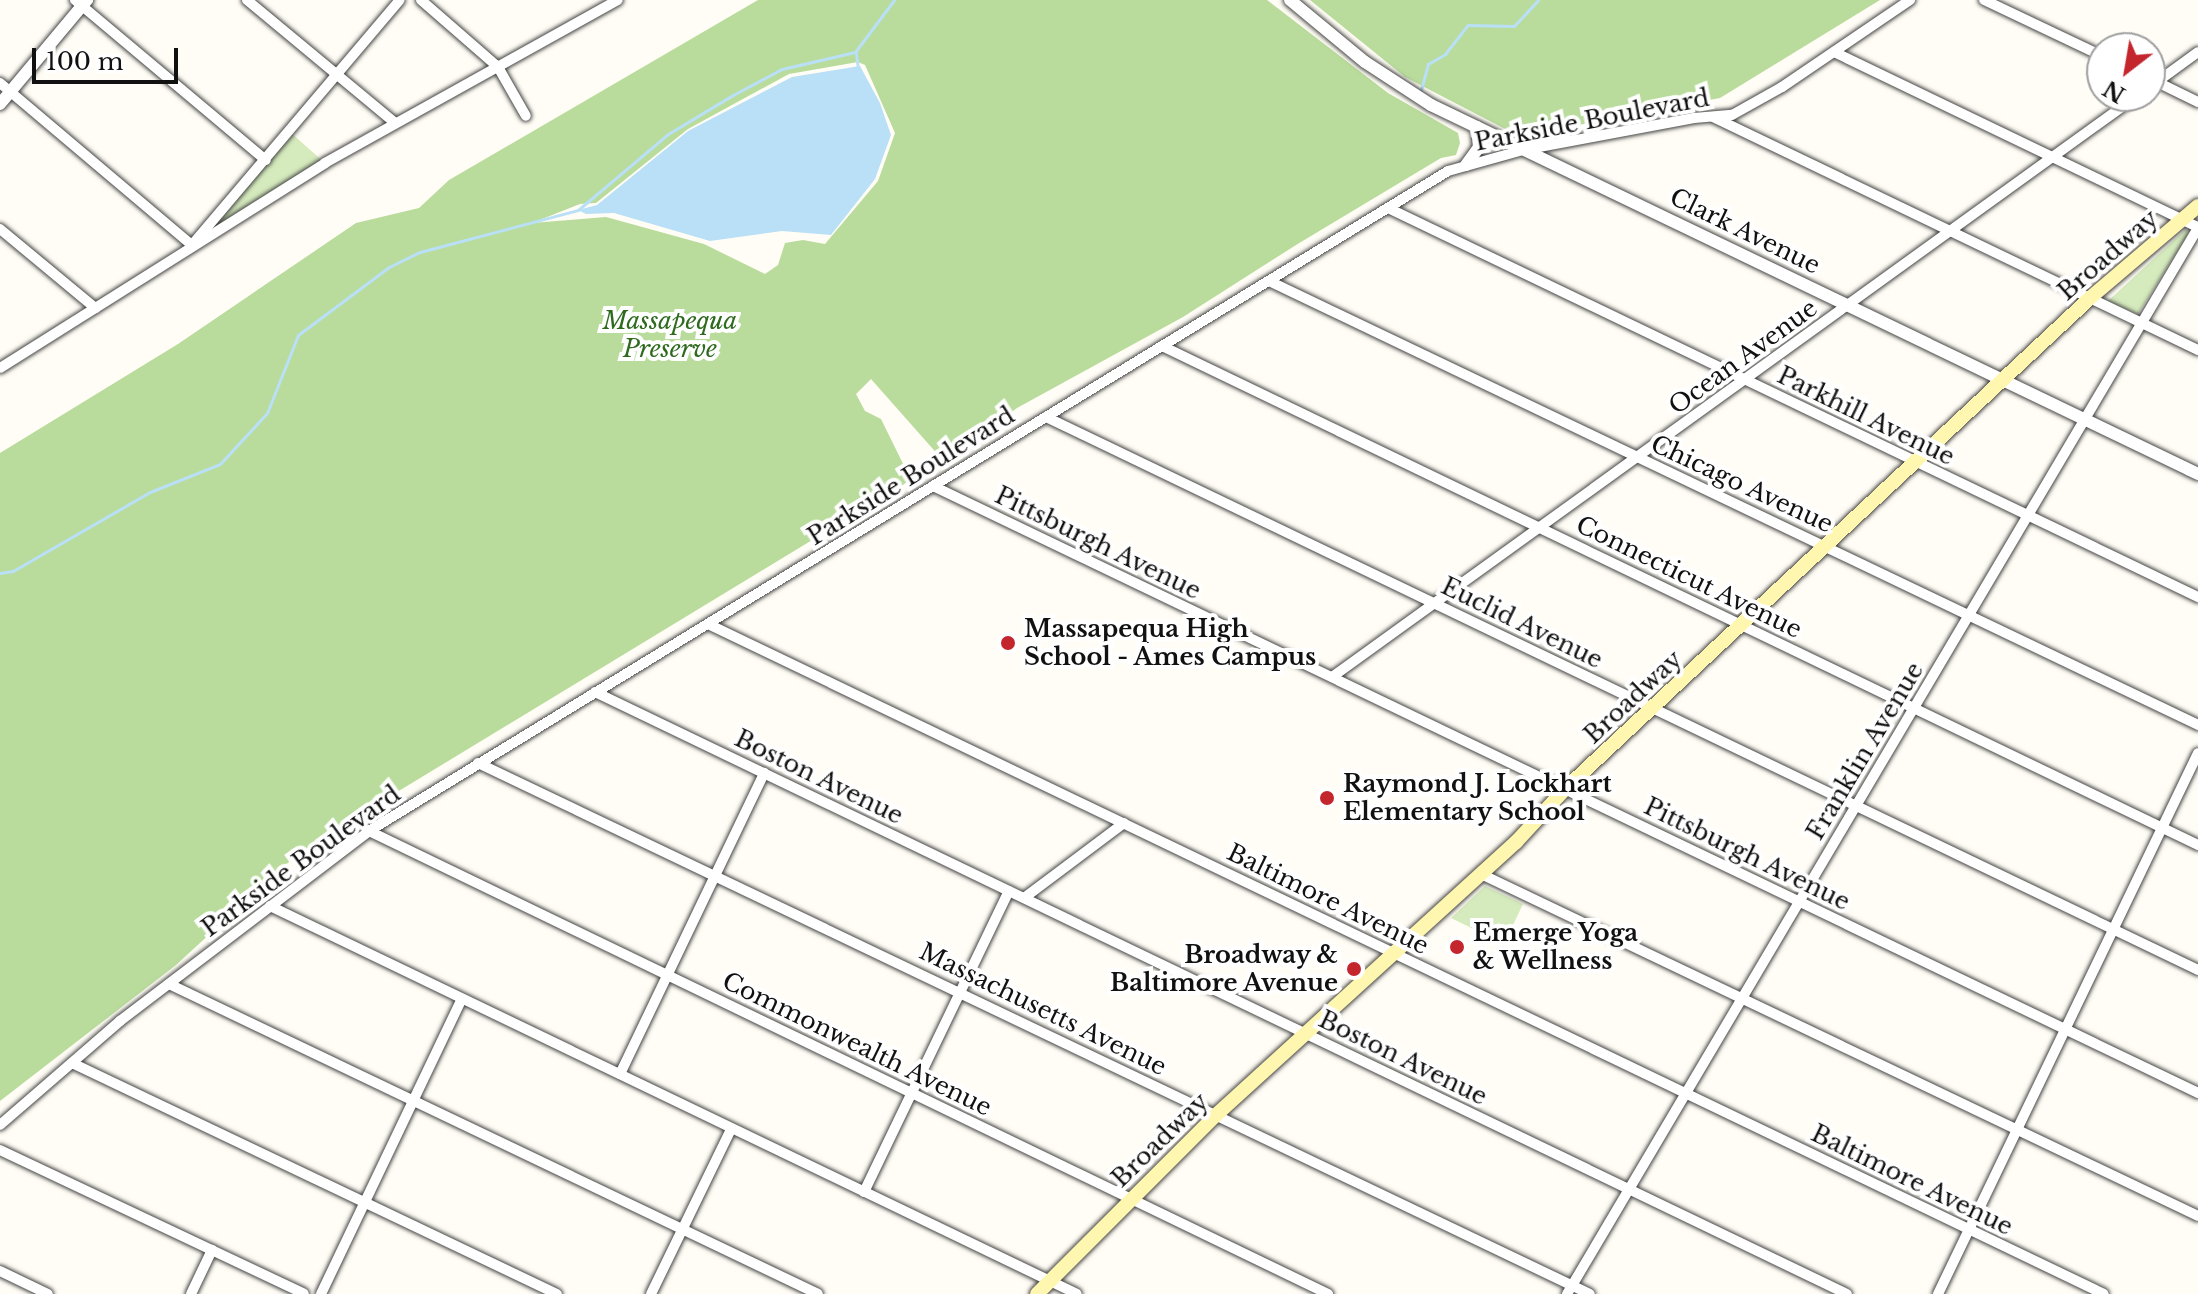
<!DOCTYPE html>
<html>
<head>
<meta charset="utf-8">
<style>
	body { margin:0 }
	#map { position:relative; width:2198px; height:1294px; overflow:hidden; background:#fffdf5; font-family:"Libre Baskerville",serif }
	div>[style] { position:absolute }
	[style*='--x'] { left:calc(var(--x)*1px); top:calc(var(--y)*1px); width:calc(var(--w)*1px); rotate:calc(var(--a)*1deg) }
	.green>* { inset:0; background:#d5ebbd }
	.forest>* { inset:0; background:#b9dc9c }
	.water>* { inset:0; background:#b9e0f7 }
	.stream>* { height:3px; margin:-1.5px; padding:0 1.5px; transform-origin:1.5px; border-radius:1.5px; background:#b9e0f7 }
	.roads { filter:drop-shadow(0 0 2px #444) drop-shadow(0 0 2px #444) }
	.minor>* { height:10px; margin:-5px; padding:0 5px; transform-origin:5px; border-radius:5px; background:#fff }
	.tertiary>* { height:12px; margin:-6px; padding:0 6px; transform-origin:6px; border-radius:6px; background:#fff }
	.secondary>* { height:14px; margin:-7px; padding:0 7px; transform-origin:7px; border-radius:7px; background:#fff6b0 }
	.dots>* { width:22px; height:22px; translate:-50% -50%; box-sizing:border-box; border:4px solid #fff; border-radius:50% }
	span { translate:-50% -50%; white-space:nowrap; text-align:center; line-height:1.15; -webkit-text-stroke:8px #fff; paint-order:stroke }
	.street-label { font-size:24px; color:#111 }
	.park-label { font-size:24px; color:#2f6b1f; font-style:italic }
	.poi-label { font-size:24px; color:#111; font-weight:700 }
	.left { translate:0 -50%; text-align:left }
	.right { translate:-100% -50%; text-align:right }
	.north { position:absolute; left:2086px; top:32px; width:80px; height:80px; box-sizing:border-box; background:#fff; border:2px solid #a0a0a0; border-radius:50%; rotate:211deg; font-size:22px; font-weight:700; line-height:32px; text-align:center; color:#111 }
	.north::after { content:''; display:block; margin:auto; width:28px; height:36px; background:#c4262e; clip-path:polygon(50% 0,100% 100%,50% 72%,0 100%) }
	.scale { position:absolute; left:32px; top:48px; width:146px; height:36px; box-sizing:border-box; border:4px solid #111; border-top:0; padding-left:10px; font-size:24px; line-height:28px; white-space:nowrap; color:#111; -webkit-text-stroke:6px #fff; paint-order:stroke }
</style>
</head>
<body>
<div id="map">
	<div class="green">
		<div style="clip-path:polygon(290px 132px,325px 163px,192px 245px)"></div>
		<div style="clip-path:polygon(2186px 229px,2188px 234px,2138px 314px,2108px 301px)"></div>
		<div style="clip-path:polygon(1485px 886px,1523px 904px,1504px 944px,1451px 918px)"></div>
	</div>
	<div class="forest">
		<div style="clip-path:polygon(evenodd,758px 0,1267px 0,1388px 93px,1458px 133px,1460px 143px,1456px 155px,1441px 158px,1296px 245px,1183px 317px,1017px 408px,954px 454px,940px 457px,871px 379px,856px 394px,865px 411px,881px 419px,911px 480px,323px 837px,285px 865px,176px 965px,0 1101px,0 453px,178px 344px,356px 223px,419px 208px,449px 180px,758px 0,858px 62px,865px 65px,895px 133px,878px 181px,825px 244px,803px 240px,785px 243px,778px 265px,765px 274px,704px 244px,606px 217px,532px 223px,580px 204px,596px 203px,688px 129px,789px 74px,858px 62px)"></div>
		<div style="clip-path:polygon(1310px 0,1880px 0,1720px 98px,1552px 130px,1509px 131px,1405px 77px)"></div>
	</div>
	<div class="water">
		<div style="clip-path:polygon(860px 66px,880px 103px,891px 135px,875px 179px,831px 235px,782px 231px,710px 241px,614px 213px,586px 214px,578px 210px,597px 205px,688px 131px,792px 77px)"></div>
	</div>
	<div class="stream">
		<div style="--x:856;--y:53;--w:16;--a:83"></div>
		<div style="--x:1421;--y:90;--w:27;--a:-75"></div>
		<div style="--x:1428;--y:64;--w:20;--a:-30"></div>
		<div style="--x:1445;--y:54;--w:37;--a:-52"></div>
		<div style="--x:1468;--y:25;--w:46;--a:1.2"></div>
		<div style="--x:1514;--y:26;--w:35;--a:-47"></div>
		<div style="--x:0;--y:573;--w:13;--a:-9"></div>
		<div style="--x:13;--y:571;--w:158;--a:-30"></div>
		<div style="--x:150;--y:492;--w:75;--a:-21.8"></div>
		<div style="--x:220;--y:464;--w:69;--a:-47.3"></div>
		<div style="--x:267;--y:413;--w:84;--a:-68.3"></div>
		<div style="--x:298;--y:335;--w:114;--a:-36.8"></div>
		<div style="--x:389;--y:267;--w:34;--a:-26"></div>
		<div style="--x:420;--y:252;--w:163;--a:-14.9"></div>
		<div style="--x:578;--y:210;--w:118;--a:-40.2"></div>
		<div style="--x:668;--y:134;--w:76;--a:-31"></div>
		<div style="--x:733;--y:95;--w:55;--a:-28"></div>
		<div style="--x:782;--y:69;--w:75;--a:-13.1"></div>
		<div style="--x:855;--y:52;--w:65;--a:-53.1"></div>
	</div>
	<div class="roads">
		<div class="minor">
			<div style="--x:75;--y:0;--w:249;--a:40"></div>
			<div style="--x:247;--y:0;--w:192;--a:39.7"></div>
			<div style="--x:421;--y:0;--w:102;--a:41"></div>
			<div style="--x:498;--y:67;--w:56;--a:60.3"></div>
			<div style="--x:1984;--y:0;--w:131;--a:25.4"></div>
			<div style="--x:1834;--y:52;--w:404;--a:25.7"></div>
			<div style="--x:2153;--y:80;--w:50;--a:26.1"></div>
			<div style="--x:0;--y:83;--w:251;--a:40.2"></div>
			<div style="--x:192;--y:245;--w:321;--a:-49.7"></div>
			<div style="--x:2150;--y:87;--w:59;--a:-36.1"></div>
			<div style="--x:1713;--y:117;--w:538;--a:25.66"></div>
			<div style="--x:1388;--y:208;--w:899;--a:25.65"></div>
			<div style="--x:0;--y:229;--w:124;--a:39.7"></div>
			<div style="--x:1269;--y:281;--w:1030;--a:25.54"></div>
			<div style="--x:1162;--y:346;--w:1150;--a:25.72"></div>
			<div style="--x:0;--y:368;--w:384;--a:-32.2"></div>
			<div style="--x:325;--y:163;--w:335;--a:-29.1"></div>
			<div style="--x:1046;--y:417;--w:1278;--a:25.64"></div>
			<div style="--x:933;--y:486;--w:1403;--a:25.63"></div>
			<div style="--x:708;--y:624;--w:1548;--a:25.64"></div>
			<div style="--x:1332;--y:677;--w:993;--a:-35.82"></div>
			<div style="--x:595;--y:692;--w:1389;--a:25.68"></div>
			<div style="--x:478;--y:763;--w:1232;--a:25.53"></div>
			<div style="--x:369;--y:831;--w:1065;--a:25.77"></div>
			<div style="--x:1481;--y:874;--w:794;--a:25.5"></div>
			<div style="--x:1024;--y:898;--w:125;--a:-36.9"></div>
			<div style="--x:270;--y:906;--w:895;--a:25.68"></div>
			<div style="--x:169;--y:984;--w:719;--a:25.53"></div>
			<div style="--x:72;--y:1063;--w:537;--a:25.47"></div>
			<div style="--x:620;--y:1074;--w:334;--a:-64.4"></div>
			<div style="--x:0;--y:1125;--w:159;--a:-40.9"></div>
			<div style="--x:120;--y:1021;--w:313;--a:-37.3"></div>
			<div style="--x:369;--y:831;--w:1265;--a:-31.45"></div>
			<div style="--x:1448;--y:171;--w:78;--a:-15.6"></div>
			<div style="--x:1523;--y:150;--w:174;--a:-10.6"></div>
			<div style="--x:1694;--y:118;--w:38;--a:-5"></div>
			<div style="--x:1732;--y:115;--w:57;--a:-29.2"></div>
			<div style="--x:1782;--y:87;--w:155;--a:-34.2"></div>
			<div style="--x:0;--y:1150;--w:336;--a:25.3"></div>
			<div style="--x:864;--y:1192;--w:334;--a:-64.3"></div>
			<div style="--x:0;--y:1271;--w:53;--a:25.6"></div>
			<div style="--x:191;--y:1294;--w:49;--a:-64.5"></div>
			<div style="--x:321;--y:1294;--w:327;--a:-64.5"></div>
			<div style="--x:651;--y:1294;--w:183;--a:-64.1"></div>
			<div style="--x:1567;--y:1294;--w:1239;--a:-59.38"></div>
			<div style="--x:1938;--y:1294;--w:600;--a:-64.33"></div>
		</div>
		<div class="tertiary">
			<div style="--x:1290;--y:0;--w:97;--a:39.6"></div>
			<div style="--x:1365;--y:62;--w:79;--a:33.1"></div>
			<div style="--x:1431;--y:105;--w:851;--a:25.69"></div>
			<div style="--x:0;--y:104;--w:136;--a:-50.1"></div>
			<div style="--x:1466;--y:165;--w:22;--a:-54"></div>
			<div style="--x:1479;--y:147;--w:20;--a:-96"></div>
		</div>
		<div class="secondary">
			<div style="--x:1037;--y:1294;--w:253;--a:-45"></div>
			<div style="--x:1216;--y:1115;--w:406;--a:-42.3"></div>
			<div style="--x:1516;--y:842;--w:72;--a:-47.2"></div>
			<div style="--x:1565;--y:789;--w:719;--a:-43.08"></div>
			<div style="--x:2090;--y:298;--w:142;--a:-40.4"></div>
		</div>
	</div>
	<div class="dots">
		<div style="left:1008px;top:643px;background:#c4262e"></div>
		<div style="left:1327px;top:798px;background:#c4262e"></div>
		<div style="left:1457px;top:947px;background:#c4262e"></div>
		<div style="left:1354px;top:969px;background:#c4262e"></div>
	</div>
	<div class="street-label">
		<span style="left:1592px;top:120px;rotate:-11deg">Parkside Boulevard</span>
		<span style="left:1745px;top:231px;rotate:26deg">Clark Avenue</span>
		<span style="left:2108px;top:255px;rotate:-41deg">Broadway</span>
		<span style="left:1743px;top:357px;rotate:-36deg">Ocean Avenue</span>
		<span style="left:1866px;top:416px;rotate:26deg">Parkhill Avenue</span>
		<span style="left:911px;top:476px;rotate:-32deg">Parkside Boulevard</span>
		<span style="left:1742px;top:484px;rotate:25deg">Chicago Avenue</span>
		<span style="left:1098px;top:543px;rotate:26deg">Pittsburgh Avenue</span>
		<span style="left:1689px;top:577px;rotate:26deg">Connecticut Avenue</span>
		<span style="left:1522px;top:623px;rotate:26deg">Euclid Avenue</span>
		<span style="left:1633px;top:697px;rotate:-43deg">Broadway</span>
		<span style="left:1865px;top:751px;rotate:-59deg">Franklin Avenue</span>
		<span style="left:819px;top:777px;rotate:26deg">Boston Avenue</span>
		<span style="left:1747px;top:854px;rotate:26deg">Pittsburgh Avenue</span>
		<span style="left:301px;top:861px;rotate:-36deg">Parkside Boulevard</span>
		<span style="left:1328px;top:899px;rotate:26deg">Baltimore Avenue</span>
		<span style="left:1043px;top:1009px;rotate:26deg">Massachusetts Avenue</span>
		<span style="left:857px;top:1044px;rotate:26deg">Commonwealth Avenue</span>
		<span style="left:1403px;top:1058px;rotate:26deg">Boston Avenue</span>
		<span style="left:1160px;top:1140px;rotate:-44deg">Broadway</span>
		<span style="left:1912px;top:1180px;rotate:26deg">Baltimore Avenue</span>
	</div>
	<div class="park-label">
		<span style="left:670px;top:335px">Massapequa<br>Preserve</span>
	</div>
	<div class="poi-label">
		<span class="left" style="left:1024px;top:643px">Massapequa High<br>School - Ames Campus</span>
		<span class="left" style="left:1343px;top:798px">Raymond J. Lockhart<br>Elementary School</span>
		<span class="left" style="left:1473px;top:947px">Emerge Yoga<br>&amp; Wellness</span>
		<span class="right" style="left:1338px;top:969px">Broadway &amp;<br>Baltimore Avenue</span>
	</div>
	<div class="north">N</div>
	<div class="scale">100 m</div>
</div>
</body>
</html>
